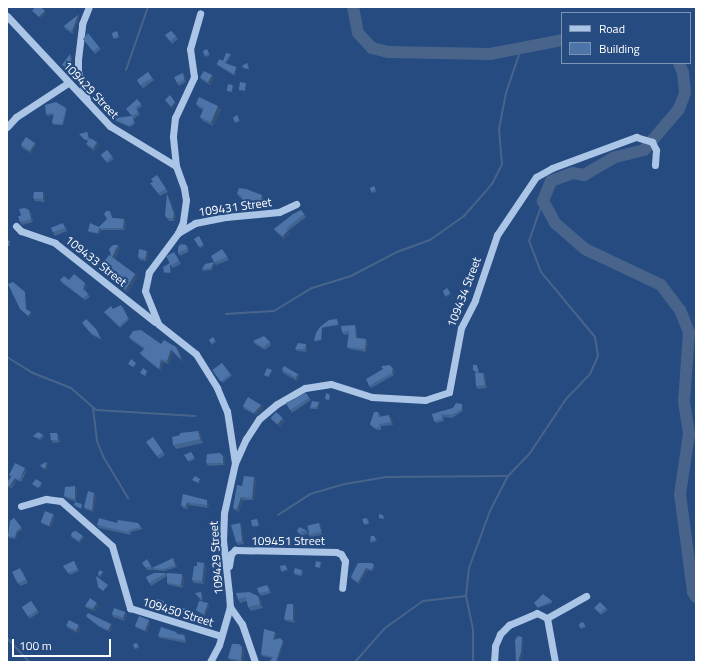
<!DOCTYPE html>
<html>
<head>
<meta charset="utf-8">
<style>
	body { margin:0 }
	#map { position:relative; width:703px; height:669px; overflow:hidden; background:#254b80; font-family:"Titillium Web",sans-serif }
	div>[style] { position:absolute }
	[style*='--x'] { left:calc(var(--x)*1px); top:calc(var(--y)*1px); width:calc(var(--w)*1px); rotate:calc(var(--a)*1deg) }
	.stream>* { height:2px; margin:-1px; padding:0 1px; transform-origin:1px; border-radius:1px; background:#48648b }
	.river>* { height:12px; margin:-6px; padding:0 6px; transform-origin:6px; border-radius:6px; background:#48648b }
	.minor>* { height:7px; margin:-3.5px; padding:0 3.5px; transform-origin:3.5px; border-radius:3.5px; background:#abc5e6 }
	.wall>* { inset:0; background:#426491; transform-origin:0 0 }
	.shaded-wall>* { inset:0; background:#365176; transform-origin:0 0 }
	.building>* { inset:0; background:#4d74a9; transform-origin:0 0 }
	span { translate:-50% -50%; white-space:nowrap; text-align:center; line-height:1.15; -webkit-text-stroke:4px #254b80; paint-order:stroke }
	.street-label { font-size:12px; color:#fff }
	.frame { position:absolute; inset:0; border:8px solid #fff; pointer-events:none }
	.legend { position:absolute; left:561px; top:12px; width:130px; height:52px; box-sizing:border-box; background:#254b80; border:1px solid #7c93b3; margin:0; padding:5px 7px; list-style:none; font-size:12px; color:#fff }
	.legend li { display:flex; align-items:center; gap:8px; height:20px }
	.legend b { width:20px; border:1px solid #7c93b3 }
	.scale { position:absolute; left:12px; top:639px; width:99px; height:18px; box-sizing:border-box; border:2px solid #fff; border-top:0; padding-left:5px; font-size:12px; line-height:14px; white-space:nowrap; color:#fff; -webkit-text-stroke:3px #254b80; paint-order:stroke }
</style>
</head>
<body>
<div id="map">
	<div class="stream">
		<div style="--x:126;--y:70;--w:67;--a:-70.8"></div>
		<div style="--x:226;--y:314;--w:48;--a:-3.6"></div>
		<div style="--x:274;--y:311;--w:44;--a:-31.2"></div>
		<div style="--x:312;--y:288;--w:41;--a:-17.1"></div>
		<div style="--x:351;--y:276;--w:52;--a:-27.6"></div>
		<div style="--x:397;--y:252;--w:35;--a:-20"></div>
		<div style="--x:430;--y:240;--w:42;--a:-35.2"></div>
		<div style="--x:464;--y:216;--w:43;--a:-48.8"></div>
		<div style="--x:492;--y:184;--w:22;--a:-63"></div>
		<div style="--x:502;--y:164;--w:35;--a:-95"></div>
		<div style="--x:499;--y:129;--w:37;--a:-79"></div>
		<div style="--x:506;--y:93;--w:50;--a:-71.2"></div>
		<div style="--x:7;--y:357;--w:31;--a:32"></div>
		<div style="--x:33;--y:373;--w:41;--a:21.5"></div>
		<div style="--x:71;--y:388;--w:33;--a:41"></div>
		<div style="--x:96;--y:410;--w:99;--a:3.5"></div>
		<div style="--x:93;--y:408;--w:33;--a:83"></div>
		<div style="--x:97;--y:441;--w:18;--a:68"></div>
		<div style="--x:104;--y:458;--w:47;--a:59"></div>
		<div style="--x:689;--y:434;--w:8;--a:23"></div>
		<div style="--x:278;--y:515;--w:38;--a:-33"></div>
		<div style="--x:310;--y:494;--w:36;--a:-16"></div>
		<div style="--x:345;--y:484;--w:42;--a:-9.7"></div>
		<div style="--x:386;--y:477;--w:122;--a:-0.5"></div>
		<div style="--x:7;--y:638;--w:33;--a:47"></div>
		<div style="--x:355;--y:662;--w:45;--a:-48.6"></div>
		<div style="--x:385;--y:628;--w:47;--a:-35.4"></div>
		<div style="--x:423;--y:601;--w:43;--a:-6.6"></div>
		<div style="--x:473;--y:662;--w:33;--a:-90"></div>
		<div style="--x:473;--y:629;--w:34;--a:-102"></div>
		<div style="--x:466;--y:596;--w:28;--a:-84"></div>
		<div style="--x:469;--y:568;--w:61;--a:-69.8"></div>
		<div style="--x:490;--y:511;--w:39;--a:-63"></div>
		<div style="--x:508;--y:476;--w:32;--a:-46"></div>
		<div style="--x:530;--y:453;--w:65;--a:-56.3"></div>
		<div style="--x:566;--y:399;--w:35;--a:-46"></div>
		<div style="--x:590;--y:374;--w:20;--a:-66"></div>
		<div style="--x:598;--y:356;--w:19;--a:-99"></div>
		<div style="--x:595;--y:337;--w:85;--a:-129.7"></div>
		<div style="--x:541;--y:272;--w:33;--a:-111"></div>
		<div style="--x:529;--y:241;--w:42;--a:-70.7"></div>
	</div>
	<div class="river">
		<div style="--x:353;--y:7;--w:26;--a:79"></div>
		<div style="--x:358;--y:33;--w:21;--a:47"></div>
		<div style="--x:372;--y:48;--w:16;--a:14"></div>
		<div style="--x:388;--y:52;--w:102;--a:1.1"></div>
		<div style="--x:490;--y:54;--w:73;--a:-11"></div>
		<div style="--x:679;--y:63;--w:11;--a:68"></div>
		<div style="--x:683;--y:73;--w:20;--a:84"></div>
		<div style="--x:685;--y:93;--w:17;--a:111"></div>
		<div style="--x:679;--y:109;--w:54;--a:130.5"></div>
		<div style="--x:644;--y:150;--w:30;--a:166"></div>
		<div style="--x:615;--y:157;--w:36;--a:150"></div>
		<div style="--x:584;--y:175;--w:11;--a:-170"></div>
		<div style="--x:573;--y:173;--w:23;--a:160"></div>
		<div style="--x:551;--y:181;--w:22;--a:112"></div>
		<div style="--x:543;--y:201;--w:25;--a:61"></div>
		<div style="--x:555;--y:223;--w:40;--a:41"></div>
		<div style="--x:585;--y:249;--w:84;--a:25.3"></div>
		<div style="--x:661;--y:285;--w:31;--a:53"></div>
		<div style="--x:680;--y:310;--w:24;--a:68"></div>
		<div style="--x:689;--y:332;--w:70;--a:94.1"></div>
		<div style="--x:684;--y:402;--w:32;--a:81"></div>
		<div style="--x:689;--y:434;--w:61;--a:98.5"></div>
		<div style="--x:680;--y:494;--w:99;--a:82.4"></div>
		<div style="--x:693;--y:592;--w:6;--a:59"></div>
	</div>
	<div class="minor">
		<div style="--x:7;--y:16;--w:151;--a:46.9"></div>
		<div style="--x:110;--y:126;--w:77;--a:31.2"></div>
		<div style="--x:176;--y:166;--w:23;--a:70"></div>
		<div style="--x:184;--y:188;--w:12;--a:81"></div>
		<div style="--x:186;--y:200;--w:22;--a:98"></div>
		<div style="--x:183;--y:222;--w:12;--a:114"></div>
		<div style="--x:178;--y:233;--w:49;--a:126.6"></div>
		<div style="--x:149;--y:272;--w:19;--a:102"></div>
		<div style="--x:145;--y:291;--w:35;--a:68"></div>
		<div style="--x:158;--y:324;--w:48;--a:38.3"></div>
		<div style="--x:196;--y:354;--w:40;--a:58"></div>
		<div style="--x:217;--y:388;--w:25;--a:67"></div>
		<div style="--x:227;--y:411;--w:53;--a:81.3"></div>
		<div style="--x:235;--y:463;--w:51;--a:102.4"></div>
		<div style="--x:224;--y:513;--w:27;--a:92"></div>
		<div style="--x:223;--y:540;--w:54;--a:83.7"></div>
		<div style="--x:229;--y:594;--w:13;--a:86"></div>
		<div style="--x:230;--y:607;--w:21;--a:55"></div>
		<div style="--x:242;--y:624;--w:40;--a:71.1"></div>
		<div style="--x:87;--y:99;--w:28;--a:-108"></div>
		<div style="--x:78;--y:72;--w:13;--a:-90"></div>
		<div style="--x:78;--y:59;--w:35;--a:-83"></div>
		<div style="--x:82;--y:24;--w:18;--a:-68"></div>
		<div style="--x:7;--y:127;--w:13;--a:-48"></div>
		<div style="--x:16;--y:117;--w:62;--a:-33.2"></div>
		<div style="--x:176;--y:166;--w:30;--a:-96"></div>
		<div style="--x:173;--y:136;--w:18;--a:-84"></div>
		<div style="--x:175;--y:118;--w:45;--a:-65.1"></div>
		<div style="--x:194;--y:77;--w:28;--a:-98"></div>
		<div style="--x:190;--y:49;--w:37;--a:-74"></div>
		<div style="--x:16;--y:226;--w:7;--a:45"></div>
		<div style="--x:21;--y:231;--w:36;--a:19"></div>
		<div style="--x:55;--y:243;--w:127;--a:38.3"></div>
		<div style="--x:178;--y:233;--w:20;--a:-30"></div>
		<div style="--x:195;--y:223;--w:32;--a:-11"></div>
		<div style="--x:226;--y:217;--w:53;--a:-5.4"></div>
		<div style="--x:279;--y:212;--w:19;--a:-25"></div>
		<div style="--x:236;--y:461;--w:24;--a:-66"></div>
		<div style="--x:246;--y:439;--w:24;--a:-57"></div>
		<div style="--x:259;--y:419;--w:23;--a:-40"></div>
		<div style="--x:277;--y:404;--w:32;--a:-30"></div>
		<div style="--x:305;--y:388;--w:26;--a:-9"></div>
		<div style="--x:331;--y:384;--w:43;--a:17.6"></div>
		<div style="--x:372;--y:397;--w:53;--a:3.2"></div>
		<div style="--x:425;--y:400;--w:25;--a:-18"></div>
		<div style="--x:449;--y:392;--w:65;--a:-79.4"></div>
		<div style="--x:461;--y:328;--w:31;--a:-63"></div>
		<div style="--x:475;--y:300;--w:69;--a:-71.3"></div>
		<div style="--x:497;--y:235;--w:70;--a:-56.1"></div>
		<div style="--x:536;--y:177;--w:18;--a:-29"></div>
		<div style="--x:552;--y:168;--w:90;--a:-20.3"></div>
		<div style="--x:636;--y:137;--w:17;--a:17"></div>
		<div style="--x:652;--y:142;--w:9;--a:63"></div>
		<div style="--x:656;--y:150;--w:15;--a:94"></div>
		<div style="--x:21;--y:506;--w:26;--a:-16"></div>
		<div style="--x:46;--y:499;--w:15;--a:8"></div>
		<div style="--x:61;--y:501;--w:68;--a:41.4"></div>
		<div style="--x:112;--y:546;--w:65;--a:73.8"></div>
		<div style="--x:130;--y:608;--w:95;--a:17.1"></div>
		<div style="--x:229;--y:566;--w:12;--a:-81"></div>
		<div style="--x:231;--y:554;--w:6;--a:-45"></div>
		<div style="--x:235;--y:550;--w:101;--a:1.1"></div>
		<div style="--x:336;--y:552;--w:5;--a:22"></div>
		<div style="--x:341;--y:554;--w:8;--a:60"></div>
		<div style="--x:345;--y:561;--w:27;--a:96"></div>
		<div style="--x:547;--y:618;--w:45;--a:-29.4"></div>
		<div style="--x:210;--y:662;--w:19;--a:-62"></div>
		<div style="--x:219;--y:645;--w:40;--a:-74"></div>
		<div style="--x:494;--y:662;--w:16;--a:-86"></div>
		<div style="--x:495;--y:646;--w:13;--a:-67"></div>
		<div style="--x:500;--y:634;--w:13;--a:-45"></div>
		<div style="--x:509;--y:625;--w:30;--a:-23"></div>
		<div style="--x:537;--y:613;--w:11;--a:27"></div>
		<div style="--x:547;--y:618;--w:45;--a:79.7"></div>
	</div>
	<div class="wall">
		<div style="clip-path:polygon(78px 15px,79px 17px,73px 34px,65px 29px,64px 26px)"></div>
		<div style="clip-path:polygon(171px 31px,178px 39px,172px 44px,165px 35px)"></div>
		<div style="clip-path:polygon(118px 32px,119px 38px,114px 39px,113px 38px)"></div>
		<div style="clip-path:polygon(83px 39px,99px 47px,101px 49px,95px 54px)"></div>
		<div style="clip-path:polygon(208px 51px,210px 55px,205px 57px,204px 55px)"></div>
		<div style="clip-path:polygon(232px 55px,226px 63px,236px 67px,237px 68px,235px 76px,217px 65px,217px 64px)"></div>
		<div style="clip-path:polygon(247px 63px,248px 64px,249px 69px,245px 69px,242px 66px)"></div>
		<div style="left:148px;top:72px;width:10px;height:14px;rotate:53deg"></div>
		<div style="clip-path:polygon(185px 75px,186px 82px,179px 86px,177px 83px)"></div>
		<div style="clip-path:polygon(212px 75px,214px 78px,210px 85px,202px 80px,200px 77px)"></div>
		<div style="clip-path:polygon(137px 99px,142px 106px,137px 110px,140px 114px,134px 119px,133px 117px,135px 124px,130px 127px,113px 120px,112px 118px,132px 116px)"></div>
		<div style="clip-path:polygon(196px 104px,221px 110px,213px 126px,203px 121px,200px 117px,203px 110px,199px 108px)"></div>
		<div style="clip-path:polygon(67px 109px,63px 125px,54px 125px,52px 123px,54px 115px,47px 116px,46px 114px)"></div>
		<div style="clip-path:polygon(237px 115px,240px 121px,235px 123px,233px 118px)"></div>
		<div style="clip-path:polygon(87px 132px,88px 133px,89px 139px,97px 142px,99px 145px,94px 151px,88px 146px,86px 144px,88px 141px,85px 140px,80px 135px)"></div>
		<div style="clip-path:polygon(35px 143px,36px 145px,31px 153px,22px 148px,21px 145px)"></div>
		<div style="left:107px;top:150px;width:11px;height:8px;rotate:52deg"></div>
		<div style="clip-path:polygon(157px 175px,168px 192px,160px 196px,150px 183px,153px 182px)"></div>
		<div style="clip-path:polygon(374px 186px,376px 192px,372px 193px,371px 192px)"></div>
		<div style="clip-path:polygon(43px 192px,45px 195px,45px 202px,35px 201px,33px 198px)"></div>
		<div style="clip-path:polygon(237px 194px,265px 199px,264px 200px,268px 204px,266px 208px,254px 209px,244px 204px,242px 200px,242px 198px,240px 198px)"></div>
		<div style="clip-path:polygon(169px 197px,176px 217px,174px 221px,169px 221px,165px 215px)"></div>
		<div style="clip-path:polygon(301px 210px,306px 217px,288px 231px,290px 233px,284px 239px,276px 232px,274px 229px)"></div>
		<div style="clip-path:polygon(31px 212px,33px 222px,22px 225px,20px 222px)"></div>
		<div style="clip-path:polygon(111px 213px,112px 218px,124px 219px,126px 221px,125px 230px,101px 230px,100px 234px,89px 232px,88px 231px,99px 227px,107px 219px)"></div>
		<div style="clip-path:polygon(65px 226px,67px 231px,55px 236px,53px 233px)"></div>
		<div style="clip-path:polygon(199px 236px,204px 246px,200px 248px,194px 239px)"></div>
		<div style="clip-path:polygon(118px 245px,120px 248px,115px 259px,135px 274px,137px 277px,128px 292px,121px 288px,119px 285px,120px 282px,108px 274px,106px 271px,108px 268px,105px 267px,103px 263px,111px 256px)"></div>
		<div style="clip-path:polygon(186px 245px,188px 248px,188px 252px,180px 256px,178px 253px)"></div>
		<div style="clip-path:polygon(222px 249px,229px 260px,216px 265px,214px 262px)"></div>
		<div style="clip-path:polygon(148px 253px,147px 261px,140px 260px,138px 257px)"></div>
		<div style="clip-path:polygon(176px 255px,181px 264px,173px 268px,170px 265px,171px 273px,165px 273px,164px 272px,169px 263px)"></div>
		<div style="clip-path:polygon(214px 262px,215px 264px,212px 270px,203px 271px,202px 269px)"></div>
		<div style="clip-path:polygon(60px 280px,69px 280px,85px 283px,87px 286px,85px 290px,90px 297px,85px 300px,62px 283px)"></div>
		<div style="clip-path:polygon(447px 288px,451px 294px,446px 297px,443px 291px)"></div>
		<div style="clip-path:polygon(123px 307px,129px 320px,120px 328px,104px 312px,113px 309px)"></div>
		<div style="clip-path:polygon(337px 320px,339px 325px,322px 328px,322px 340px,315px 342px,314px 340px,320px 327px)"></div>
		<div style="clip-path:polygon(82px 323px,96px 329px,102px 340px,92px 335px)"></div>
		<div style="clip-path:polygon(355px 325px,356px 328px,358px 338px,366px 339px,368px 342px,366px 352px,349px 349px,347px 347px,349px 334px,344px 335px,342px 332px)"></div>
		<div style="clip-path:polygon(129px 337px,161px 344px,176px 347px,178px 349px,183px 362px,173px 352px,169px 364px,163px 362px,161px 371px,142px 356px,140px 353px,144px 349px,131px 340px)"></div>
		<div style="clip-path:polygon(213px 337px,216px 342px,212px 345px,209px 340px)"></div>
		<div style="clip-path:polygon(253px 341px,270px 342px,271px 345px,265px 350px,255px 344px)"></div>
		<div style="clip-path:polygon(307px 346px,307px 352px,297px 351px,295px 349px)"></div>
		<div style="left:222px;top:363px;width:16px;height:12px;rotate:52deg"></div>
		<div style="clip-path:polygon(478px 367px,479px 373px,483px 373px,485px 375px,487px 388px,478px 389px,476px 386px,477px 373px,473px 370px)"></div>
		<div style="clip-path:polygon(282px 370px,298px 374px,300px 376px,297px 381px,283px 373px)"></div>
		<div style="clip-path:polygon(395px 371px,394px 375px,371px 388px,369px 386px)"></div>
		<div style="clip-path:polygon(306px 393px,311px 400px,292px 413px,286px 403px)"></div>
		<div style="clip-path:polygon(320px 403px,318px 409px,311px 409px,310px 408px)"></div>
		<div style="clip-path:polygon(462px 404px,463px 406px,463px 411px,452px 418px,443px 417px,444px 421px,436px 423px,434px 421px,432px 414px,453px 408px)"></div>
		<div style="clip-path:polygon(261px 405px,263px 408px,256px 415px,244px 409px,243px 406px)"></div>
		<div style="clip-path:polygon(378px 412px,380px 415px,380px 417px,391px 417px,393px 425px,381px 426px,381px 430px,377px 430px,371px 426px,370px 424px)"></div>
		<div style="clip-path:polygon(271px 418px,285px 420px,280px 427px,272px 420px)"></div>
		<div style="clip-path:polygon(198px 431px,201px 435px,203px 443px,176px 449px,173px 445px)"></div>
		<div style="clip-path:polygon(57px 433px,59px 436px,60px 442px,53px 443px,51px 440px)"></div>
		<div style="clip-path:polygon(43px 435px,44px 436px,40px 440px,34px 437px,33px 436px)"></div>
		<div style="clip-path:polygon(153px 437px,165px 455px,159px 459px,146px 442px)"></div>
		<div style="clip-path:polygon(191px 452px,195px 459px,189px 462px,184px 455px)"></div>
		<div style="clip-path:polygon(223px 456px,225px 458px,225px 465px,208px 466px,206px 463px)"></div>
		<div style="clip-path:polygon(27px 470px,21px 482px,17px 480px,11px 489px,7px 485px,11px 477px,9px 475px)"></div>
		<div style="clip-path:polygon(254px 477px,256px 480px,254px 500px,243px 500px,239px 512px,235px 510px,233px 508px,242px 486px)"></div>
		<div style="clip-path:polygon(77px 489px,76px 502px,66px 498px,64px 496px)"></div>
		<div style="clip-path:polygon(183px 494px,209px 503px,208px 508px,189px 505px,188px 509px,183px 508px,181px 505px)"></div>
		<div style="clip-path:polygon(96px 495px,94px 512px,85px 509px,84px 507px)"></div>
		<div style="clip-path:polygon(55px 517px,51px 527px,43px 524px,41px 522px)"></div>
		<div style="clip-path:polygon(14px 518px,22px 529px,18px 532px,16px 539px,9px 538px,8px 536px)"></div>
		<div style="clip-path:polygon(368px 519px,369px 524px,365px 525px,364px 524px)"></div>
		<div style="clip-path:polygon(258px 520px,259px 526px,253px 527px,252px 526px)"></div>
		<div style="clip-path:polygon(117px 523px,141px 527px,143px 529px,131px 532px,130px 535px,99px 528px,97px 525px)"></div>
		<div style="clip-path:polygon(240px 523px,241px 525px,244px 544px,238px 545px,236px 542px)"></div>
		<div style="clip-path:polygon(319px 523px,321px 526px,322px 535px,310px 537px,308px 534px)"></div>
		<div style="clip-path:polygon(306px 530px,308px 533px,301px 536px,297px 531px)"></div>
		<div style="clip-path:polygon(71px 536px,83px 536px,84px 538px,80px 543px,73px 538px)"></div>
		<div style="clip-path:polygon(374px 536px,377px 541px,371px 543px,370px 541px)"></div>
		<div style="clip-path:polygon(74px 561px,79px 571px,70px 575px,63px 566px)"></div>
		<div style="clip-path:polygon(175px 561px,177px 567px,164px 571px,154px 570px,152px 568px)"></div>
		<div style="clip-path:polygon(149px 562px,153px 570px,147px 570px,142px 563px)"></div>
		<div style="clip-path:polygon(204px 563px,206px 566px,204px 584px,194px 583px,192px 580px,197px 566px)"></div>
		<div style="clip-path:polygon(358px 563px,375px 567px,373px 571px,368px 570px,359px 584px,352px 579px,351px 577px)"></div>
		<div style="clip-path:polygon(285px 565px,288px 570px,282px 572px,281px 571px)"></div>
		<div style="clip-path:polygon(22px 571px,28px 583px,20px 586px,19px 584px)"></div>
		<div style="clip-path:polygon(303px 571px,302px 576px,295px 575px,294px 573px)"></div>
		<div style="clip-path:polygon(166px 573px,167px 575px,184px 577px,183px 588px,169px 585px,167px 583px,167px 576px,151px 586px,146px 577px)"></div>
		<div style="clip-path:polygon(267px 585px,269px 588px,271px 593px,261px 596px,259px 593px)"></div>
		<div style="clip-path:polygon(201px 592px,203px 594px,203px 602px,208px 603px,209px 606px,205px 616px,198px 612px,196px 610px,202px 601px)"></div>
		<div style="clip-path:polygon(236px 593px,258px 596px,261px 600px,263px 608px,251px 611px,248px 607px,247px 601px,240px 603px,238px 599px)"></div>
		<div style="left:31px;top:601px;width:14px;height:11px;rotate:56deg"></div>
		<div style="clip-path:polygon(552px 601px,552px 603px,538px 608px,534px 603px)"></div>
		<div style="clip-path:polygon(85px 606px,99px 606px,95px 611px,87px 608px)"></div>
		<div style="clip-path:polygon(295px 607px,295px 623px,286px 621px,284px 619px)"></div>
		<div style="clip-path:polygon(594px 608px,606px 608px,608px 610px,601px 615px)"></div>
		<div style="clip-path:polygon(125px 612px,127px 615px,125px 621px,113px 617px,112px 614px)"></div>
		<div style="clip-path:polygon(86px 616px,113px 627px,110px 632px,99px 627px,88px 618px)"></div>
		<div style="clip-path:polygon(149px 620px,150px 623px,147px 632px,137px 628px,135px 626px)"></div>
		<div style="clip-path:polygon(583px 622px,586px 627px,581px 629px,579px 624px)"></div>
		<div style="clip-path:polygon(66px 625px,81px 628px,78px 633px,68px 628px)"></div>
		<div style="clip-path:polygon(176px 632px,178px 634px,184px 635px,186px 637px,186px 643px,160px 638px,158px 636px)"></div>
		<div style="clip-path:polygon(275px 632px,276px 634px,275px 640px,284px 643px,272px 658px,262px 656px,261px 654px)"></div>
		<div style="clip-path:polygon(138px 644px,139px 648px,135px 649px,134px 648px)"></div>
		<div style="clip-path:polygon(244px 650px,243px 662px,230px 660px,228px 658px)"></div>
	</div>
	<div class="shaded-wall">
		<div style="clip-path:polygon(45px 11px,46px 13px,41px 19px,39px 17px)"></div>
		<div style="clip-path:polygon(78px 15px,79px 17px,73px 34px,72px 31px)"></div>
		<div style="clip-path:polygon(70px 54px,72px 57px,73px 65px,69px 71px,67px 68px)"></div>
		<div style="left:231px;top:54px;width:1px;height:11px;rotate:45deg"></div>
		<div style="clip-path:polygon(236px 67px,237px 68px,235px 76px,234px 74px)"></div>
		<div style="clip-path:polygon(183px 73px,185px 75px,186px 82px,184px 80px)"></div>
		<div style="clip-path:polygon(212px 75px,214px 78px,210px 85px,208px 82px)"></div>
		<div style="clip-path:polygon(246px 83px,247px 85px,245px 93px,244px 92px)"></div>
		<div style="clip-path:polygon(233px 85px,234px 87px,232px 94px,231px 92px)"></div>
		<div style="clip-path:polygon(175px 102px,176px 103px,172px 109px,171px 107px)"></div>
		<div style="clip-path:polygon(218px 106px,221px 110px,213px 126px,211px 122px)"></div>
		<div style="left:66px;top:108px;width:1px;height:16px;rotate:45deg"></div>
		<div style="clip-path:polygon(97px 142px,99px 145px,94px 151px,93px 148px)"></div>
		<div style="clip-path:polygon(35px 143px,36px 145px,31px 153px,30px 151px)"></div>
		<div style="clip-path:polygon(43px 192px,45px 195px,45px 202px,43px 199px)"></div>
		<div style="clip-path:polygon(167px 194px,169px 197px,176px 217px,174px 221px,173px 218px)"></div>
		<div style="clip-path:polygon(262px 195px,265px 199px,263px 203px,261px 199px)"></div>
		<div style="clip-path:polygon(265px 200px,268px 204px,266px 208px,263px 204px)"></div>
		<div style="clip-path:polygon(29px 210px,31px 212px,33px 222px,31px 219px)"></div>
		<div style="clip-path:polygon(124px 219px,126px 221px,125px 230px,123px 228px)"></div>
		<div style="clip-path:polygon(99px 228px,101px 230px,100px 234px,98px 233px)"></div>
		<div style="clip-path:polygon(288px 230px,290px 233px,284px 239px,283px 236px)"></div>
		<div style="clip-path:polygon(118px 245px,120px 248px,114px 260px,112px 257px)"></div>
		<div style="clip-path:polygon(147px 251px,148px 253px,147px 261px,145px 259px)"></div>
		<div style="clip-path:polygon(214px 262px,215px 264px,212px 270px,211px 268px)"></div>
		<div style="clip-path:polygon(135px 274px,137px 277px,128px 292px,126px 289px)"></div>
		<div style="clip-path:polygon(85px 283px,87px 286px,84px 291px,83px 289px)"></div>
		<div style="left:25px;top:292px;width:1px;height:17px;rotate:45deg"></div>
		<div style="clip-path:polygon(31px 312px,32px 314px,29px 318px,28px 316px)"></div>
		<div style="clip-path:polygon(355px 325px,356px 328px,358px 341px,356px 338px)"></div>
		<div style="clip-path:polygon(322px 327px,322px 340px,321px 339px)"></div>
		<div style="clip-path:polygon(366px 339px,368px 342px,366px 352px,365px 349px)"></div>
		<div style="clip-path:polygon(306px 344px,307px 346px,307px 352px,305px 349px)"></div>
		<div style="clip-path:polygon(176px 347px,178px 349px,183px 362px,181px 359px)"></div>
		<div style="clip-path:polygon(171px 349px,173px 352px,169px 364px,167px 361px)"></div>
		<div style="clip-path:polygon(161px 359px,163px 362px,161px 371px,159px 369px)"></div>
		<div style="clip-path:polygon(136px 363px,137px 364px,134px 369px,133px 367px)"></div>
		<div style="clip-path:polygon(393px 369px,395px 371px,394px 375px,392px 373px)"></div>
		<div style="clip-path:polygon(272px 370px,272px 372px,269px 379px,268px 377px)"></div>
		<div style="clip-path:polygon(147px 371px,148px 372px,146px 377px,145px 376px)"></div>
		<div style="clip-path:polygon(483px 373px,485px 375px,487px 388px,485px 385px)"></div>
		<div style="clip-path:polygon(298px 374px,300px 376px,297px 381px,296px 378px)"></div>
		<div style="clip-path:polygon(319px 402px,320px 403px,318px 409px,317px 407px)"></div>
		<div style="clip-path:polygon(462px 404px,463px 406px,463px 411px,462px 409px)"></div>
		<div style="clip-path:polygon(261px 405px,263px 408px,256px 415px,254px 413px)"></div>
		<div style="clip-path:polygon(389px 415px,391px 417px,393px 425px,391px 422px)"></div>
		<div style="clip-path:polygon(283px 418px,285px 420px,280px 427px,278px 424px)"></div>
		<div style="clip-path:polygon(198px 431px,201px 435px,203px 443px,200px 439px)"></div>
		<div style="clip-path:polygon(57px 433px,59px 436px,60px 442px,58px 440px)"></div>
		<div style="clip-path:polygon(223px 456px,225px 458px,225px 465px,223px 463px)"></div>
		<div style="clip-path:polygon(47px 462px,49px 465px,46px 471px,45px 469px)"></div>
		<div style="left:25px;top:468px;width:3px;height:13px;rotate:45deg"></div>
		<div style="clip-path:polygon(254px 477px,256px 480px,254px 500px,252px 498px)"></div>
		<div style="left:15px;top:478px;width:3px;height:11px;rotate:45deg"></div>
		<div style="clip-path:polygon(200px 479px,201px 480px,199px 485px,198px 483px)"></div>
		<div style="clip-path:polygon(42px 483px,43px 484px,39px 490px,38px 488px)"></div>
		<div style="clip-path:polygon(75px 486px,77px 489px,76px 502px,75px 499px)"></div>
		<div style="clip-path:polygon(94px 493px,96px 495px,94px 512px,92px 510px)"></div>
		<div style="clip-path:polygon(241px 497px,243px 500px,239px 512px,237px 509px)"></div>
		<div style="clip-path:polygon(207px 500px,209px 503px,208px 508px,207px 505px)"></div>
		<div style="clip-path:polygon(187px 502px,189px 505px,188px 509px,186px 506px)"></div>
		<div style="clip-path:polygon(53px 514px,55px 517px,51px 527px,49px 525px)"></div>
		<div style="clip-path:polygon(240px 523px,241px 525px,244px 544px,242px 541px)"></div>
		<div style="clip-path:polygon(319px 523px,321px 526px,322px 535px,321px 532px)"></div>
		<div style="clip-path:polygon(17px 530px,18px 532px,16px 539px,15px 537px)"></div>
		<div style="clip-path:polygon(83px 536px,84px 538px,80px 543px,79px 541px)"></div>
		<div style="clip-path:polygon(173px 558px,175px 561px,177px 567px,175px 565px)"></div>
		<div style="clip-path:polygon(321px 562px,322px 563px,320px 570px,320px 568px)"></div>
		<div style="clip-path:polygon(204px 563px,206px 566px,204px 584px,202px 581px)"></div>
		<div style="clip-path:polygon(374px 565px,375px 567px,373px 571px,372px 569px)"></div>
		<div style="clip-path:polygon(366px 568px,368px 570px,359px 584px,358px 582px)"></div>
		<div style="clip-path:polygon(103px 572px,104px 573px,100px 579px,99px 577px)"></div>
		<div style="clip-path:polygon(182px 574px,184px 577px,183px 588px,181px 585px)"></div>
		<div style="left:108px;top:585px;width:1px;height:8px;rotate:45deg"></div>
		<div style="clip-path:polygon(201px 592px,203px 594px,204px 604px,202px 602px)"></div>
		<div style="clip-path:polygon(258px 596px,261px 600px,263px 608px,260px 604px)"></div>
		<div style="clip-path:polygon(164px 601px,165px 602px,163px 608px,162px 607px)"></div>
		<div style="clip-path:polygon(97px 603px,99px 606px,95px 611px,93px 608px)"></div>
		<div style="clip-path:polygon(208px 603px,209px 606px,205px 616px,204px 614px)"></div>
		<div style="clip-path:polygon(293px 604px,295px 607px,295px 623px,293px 620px)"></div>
		<div style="clip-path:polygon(188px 609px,189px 611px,187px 616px,186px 614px)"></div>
		<div style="clip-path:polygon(125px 612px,127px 615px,125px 621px,123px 618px)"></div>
		<div style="clip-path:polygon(149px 620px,150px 623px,147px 632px,145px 630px)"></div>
		<div style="clip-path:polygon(111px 624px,113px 627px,110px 632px,108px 630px)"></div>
		<div style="clip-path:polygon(79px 625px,81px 628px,78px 633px,76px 630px)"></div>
		<div style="clip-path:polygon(275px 632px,276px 634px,274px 642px,273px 640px)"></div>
		<div style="clip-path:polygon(184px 635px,186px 637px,186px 643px,185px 640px)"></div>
		<div style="clip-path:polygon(522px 637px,523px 639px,523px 655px,520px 662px,518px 662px)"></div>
		<div style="clip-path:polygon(283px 641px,284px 643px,278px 662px,276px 662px)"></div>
		<div style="clip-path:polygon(242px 647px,244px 650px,243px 662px,241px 660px)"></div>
	</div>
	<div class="building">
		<div style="clip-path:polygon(35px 7px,41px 7px,45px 11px,39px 17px,32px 11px)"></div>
		<div style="clip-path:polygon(78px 15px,72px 31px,64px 26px)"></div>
		<div style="clip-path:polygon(117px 31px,118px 36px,113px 38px,112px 33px)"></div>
		<div style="clip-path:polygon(171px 31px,176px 36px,170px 41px,165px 35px)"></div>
		<div style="clip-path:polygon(88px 33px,99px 47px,93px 51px,83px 39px)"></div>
		<div style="clip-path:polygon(207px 49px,209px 54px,204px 55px,203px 51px)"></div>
		<div style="clip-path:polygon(226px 53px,231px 54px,224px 63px,236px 67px,234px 74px,217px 64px,219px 59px,223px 61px)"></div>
		<div style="clip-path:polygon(70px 54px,71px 62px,67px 68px,62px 65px)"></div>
		<div style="clip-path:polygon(247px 63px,248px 68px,244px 68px,242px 66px)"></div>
		<div style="clip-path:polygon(204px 71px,212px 75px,208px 82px,200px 77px)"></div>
		<div style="clip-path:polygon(148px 72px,152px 78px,140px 85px,137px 80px)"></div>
		<div style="clip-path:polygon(183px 73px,184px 80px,177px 83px,174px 77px)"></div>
		<div style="left:240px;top:82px;width:6px;height:8px;rotate:9deg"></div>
		<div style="left:228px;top:84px;width:5px;height:7px;rotate:11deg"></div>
		<div style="clip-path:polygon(170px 95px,175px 102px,171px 107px,165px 100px)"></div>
		<div style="clip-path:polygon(199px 97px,218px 106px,211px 122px,200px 117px,204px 108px,196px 104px)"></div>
		<div style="clip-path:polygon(137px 99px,141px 104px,135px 108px,138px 112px,132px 116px,126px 109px)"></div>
		<div style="clip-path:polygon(56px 102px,66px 108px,62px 124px,52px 123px,54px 113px,46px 114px,45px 105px)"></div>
		<div style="clip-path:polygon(115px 115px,118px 118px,132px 116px,134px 122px,129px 126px,112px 118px)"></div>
		<div style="clip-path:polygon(237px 115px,239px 120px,235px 122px,233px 118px)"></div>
		<div style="clip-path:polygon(87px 132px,89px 140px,84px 139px,79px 134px)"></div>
		<div style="left:26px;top:137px;width:11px;height:9px;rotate:34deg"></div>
		<div style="left:90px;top:138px;width:8px;height:7px;rotate:30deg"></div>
		<div style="left:107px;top:150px;width:8px;height:8px;rotate:50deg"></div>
		<div style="clip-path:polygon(157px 175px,166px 189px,158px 193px,150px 183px,153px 182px,151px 179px)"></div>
		<div style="left:374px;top:186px;width:4px;height:5px;rotate:63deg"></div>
		<div style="clip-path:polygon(239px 188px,246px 189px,262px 195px,261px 199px,265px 200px,263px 204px,251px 206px,242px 200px,242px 196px,237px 194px)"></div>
		<div style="clip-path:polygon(34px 192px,43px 192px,43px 199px,33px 198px)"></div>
		<div style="clip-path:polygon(167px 194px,174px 214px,173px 218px,167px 218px,165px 215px)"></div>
		<div style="clip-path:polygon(25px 208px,29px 210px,31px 219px,20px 222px,18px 216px,21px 216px,19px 209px)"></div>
		<div style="clip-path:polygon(301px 210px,304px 214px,286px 229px,288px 230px,283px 236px,274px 229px,293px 214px)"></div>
		<div style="clip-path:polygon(106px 211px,110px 211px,112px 218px,124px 219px,123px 228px,99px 228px,98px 233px,88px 231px,90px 223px,99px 227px,107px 219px,104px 214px)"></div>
		<div style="left:63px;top:223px;width:5px;height:13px;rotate:68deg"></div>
		<div style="clip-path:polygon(199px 236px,203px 244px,199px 247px,194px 239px)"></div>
		<div style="clip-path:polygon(7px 240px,10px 241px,9px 246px,7px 246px)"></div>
		<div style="clip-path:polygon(181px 244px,186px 245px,187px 249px,178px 253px,178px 247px)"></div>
		<div style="clip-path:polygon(113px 245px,118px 245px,112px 257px,135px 274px,126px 289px,119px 285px,121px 281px,106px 271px,108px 267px,103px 263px,109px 255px,111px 256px,109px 249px)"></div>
		<div style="clip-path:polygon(139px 249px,147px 251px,145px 259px,138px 257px)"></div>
		<div style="clip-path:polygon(222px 249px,227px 257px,214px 262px,211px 256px)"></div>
		<div style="left:174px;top:252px;width:10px;height:9px;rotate:61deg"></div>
		<div style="clip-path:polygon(214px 262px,211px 268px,202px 269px,205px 264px)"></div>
		<div style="clip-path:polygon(170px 263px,170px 272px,164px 272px,163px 267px)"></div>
		<div style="clip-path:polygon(74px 274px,85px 283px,83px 289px,88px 294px,83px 298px,60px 280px,64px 276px,69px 280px)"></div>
		<div style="clip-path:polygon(13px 282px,25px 292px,26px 309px,31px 312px,28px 316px,20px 309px,8px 284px)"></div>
		<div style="clip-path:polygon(447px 288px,450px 293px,445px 296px,443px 291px)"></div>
		<div style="clip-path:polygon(121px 305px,128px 318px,119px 326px,104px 312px,111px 306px,113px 309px)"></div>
		<div style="clip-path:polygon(86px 319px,96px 329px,100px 338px,91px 333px,82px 323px)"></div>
		<div style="clip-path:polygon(337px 319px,338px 324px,322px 327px,321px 339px,314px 340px,316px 333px,320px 327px,329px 320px)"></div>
		<div style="clip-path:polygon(355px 325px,356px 338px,366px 339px,365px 349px,347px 347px,349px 331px,342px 332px,341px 326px)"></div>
		<div style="clip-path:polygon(141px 330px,161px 344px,164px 340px,176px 347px,181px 359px,171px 349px,167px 361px,161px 359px,159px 369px,140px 353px,145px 348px,129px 337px,133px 331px)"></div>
		<div style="clip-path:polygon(264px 336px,270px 342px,263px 347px,253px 341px)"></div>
		<div style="clip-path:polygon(213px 337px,215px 341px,211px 343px,209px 340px)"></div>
		<div style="clip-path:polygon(298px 343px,306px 344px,305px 349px,295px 349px)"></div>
		<div style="clip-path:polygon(131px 359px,136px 363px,133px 367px,128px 364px)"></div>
		<div style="left:222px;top:363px;width:14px;height:12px;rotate:54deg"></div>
		<div style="clip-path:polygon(390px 365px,393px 369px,392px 373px,369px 386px,366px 379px,383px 369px,381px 366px)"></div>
		<div style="clip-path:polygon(473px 365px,477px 365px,478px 373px,473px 370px)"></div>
		<div style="left:284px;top:366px;width:16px;height:4px;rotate:30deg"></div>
		<div style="clip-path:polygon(143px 368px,147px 371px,145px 376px,140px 373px)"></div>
		<div style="clip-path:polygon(267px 368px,272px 370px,268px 377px,264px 375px)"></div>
		<div style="clip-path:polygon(475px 373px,483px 373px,485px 385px,476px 386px)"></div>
		<div style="clip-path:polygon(306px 393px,309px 398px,290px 410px,286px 403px)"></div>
		<div style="clip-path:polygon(326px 393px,330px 395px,329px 400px,325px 399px)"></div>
		<div style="clip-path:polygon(248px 397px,261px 405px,254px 413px,243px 406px)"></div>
		<div style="clip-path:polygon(312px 401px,319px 402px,317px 407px,310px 408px)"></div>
		<div style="clip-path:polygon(456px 403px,462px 404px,462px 409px,451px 415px,441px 414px,442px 419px,434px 421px,432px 414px,453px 408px)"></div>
		<div style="left:276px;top:412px;width:9px;height:8px;rotate:41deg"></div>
		<div style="clip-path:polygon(374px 412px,378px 412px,378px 417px,389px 415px,391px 422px,379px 424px,380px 427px,375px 428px,370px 424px)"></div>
		<div style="clip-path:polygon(198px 431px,200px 439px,173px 445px,172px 437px,180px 435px,180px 433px)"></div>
		<div style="clip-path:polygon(38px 432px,43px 435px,39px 438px,33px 436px)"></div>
		<div style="clip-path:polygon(50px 433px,57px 433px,58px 440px,51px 440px)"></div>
		<div style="clip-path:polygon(153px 437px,163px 452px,157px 456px,146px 442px)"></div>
		<div style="clip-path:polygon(191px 452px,194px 457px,188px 461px,184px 455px)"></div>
		<div style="clip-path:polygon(220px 453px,223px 456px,223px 463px,206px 463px,207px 454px)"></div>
		<div style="clip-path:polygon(47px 462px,45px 469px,40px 466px,42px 464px)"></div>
		<div style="clip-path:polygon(15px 463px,25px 468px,19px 480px,15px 478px,9px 487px,7px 485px,7px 482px,12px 476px,9px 475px)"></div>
		<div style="clip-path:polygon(195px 476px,200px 479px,198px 483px,192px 480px)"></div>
		<div style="clip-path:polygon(244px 476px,254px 477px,252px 498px,241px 497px,237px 509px,233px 508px,237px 485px,242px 486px)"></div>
		<div style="clip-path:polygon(36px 479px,42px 483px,38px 488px,32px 484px)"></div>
		<div style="clip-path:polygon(75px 486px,75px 499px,64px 496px,65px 487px)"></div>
		<div style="clip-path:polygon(88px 491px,94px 493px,92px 510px,84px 507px)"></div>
		<div style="clip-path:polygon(183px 494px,207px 500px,207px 505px,187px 502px,186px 506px,181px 505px)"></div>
		<div style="clip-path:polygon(75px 502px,82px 504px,81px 509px,74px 505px)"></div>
		<div style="left:45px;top:511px;width:9px;height:12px;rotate:21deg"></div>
		<div style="clip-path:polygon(379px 514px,383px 515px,384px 519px,379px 518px)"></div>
		<div style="clip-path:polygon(14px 518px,21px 527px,17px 530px,15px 537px,8px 536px,10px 521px)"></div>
		<div style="clip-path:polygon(99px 518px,117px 523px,118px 520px,138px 523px,141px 527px,129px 530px,128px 532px,97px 525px)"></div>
		<div style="clip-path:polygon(367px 518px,368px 523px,364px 524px,362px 519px)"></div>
		<div style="left:257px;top:519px;width:6px;height:6px;rotate:81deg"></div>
		<div style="clip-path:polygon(240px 523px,242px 541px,236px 542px,231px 525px)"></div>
		<div style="left:319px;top:523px;width:9px;height:12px;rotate:77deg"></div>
		<div style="clip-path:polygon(299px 527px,306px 530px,299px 533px,297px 531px)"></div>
		<div style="clip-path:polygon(76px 531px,83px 536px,79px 541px,71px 536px,72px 532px)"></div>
		<div style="clip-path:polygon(371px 536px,374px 536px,376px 539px,370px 541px)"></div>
		<div style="clip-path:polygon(173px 558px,175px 565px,163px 569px,152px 568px)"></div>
		<div style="clip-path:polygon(147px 559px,151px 567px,145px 567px,142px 563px)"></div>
		<div style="clip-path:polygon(74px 561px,77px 569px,68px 573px,63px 566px)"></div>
		<div style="left:316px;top:561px;width:5px;height:6px;rotate:11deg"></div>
		<div style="clip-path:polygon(197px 562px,204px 563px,202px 581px,192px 580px,194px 566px,197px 566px)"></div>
		<div style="clip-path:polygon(358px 563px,372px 563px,374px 565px,372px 569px,366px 568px,358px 582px,351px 577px)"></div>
		<div style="clip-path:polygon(285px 565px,287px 569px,281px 571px,280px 566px)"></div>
		<div style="left:20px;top:568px;width:13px;height:9px;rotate:63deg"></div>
		<div style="left:295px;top:568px;width:7px;height:5px;rotate:16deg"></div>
		<div style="clip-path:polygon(100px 570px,103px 572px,99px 577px,98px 573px)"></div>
		<div style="clip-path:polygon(154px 573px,166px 573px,149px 583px,146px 577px)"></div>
		<div style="clip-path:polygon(167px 573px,182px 574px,181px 585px,167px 583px)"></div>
		<div style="clip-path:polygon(96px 576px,108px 585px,103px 591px,98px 587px)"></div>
		<div style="clip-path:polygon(267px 585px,269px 591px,259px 593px,257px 588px)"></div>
		<div style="clip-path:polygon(201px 592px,202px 602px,208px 603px,204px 614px,196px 610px,199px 601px,202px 601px,195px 593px)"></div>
		<div style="clip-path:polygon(249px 592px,258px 596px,260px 604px,248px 607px,246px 597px,238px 599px,236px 593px)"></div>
		<div style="clip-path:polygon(543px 594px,552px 601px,538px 607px,534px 603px)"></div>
		<div style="clip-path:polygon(90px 598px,97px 603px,93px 608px,85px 606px)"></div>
		<div style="clip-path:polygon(157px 599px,164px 601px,162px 607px,156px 605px)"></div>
		<div style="left:31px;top:601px;width:11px;height:11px;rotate:56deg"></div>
		<div style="clip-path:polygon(600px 602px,606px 608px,600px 613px,594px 608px)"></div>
		<div style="clip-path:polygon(287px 604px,293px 604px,293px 620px,284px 619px)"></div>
		<div style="left:114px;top:608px;width:12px;height:6px;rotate:20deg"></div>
		<div style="clip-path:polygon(182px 608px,188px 609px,186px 614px,180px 612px)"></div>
		<div style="clip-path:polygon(88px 613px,111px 624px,108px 630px,98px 625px,86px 616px)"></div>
		<div style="left:139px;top:616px;width:11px;height:11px;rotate:22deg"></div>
		<div style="left:69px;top:620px;width:11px;height:6px;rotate:27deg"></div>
		<div style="clip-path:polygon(583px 622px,585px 626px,580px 628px,579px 624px)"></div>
		<div style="clip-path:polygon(161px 627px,176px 632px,176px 634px,184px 635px,185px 640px,158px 636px)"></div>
		<div style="clip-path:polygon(264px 629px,275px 632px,273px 640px,280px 638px,283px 641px,276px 662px,269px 662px,273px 657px,261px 654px)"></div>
		<div style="clip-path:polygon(518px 636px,522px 637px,521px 652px,518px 662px,516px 662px,515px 640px)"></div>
		<div style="left:137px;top:643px;width:4px;height:4px;rotate:76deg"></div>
		<div style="clip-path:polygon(232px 644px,239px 644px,242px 647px,241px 660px,228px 658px)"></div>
	</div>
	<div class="street-label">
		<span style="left:91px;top:90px;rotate:46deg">109429 Street</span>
		<span style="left:235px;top:207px;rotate:-8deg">109431 Street</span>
		<span style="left:96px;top:261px;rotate:38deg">109433 Street</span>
		<span style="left:464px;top:292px;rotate:-69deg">109434 Street</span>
		<span style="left:288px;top:541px">109451 Street</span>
		<span style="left:216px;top:558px;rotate:-94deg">109429 Street</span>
		<span style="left:178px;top:612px;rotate:17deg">109450 Street</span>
	</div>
	<div class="frame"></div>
	<ul class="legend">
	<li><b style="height:5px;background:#abc5e6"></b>Road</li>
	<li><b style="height:11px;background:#4d74a9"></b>Building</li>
	</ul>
	<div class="scale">100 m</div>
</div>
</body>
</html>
